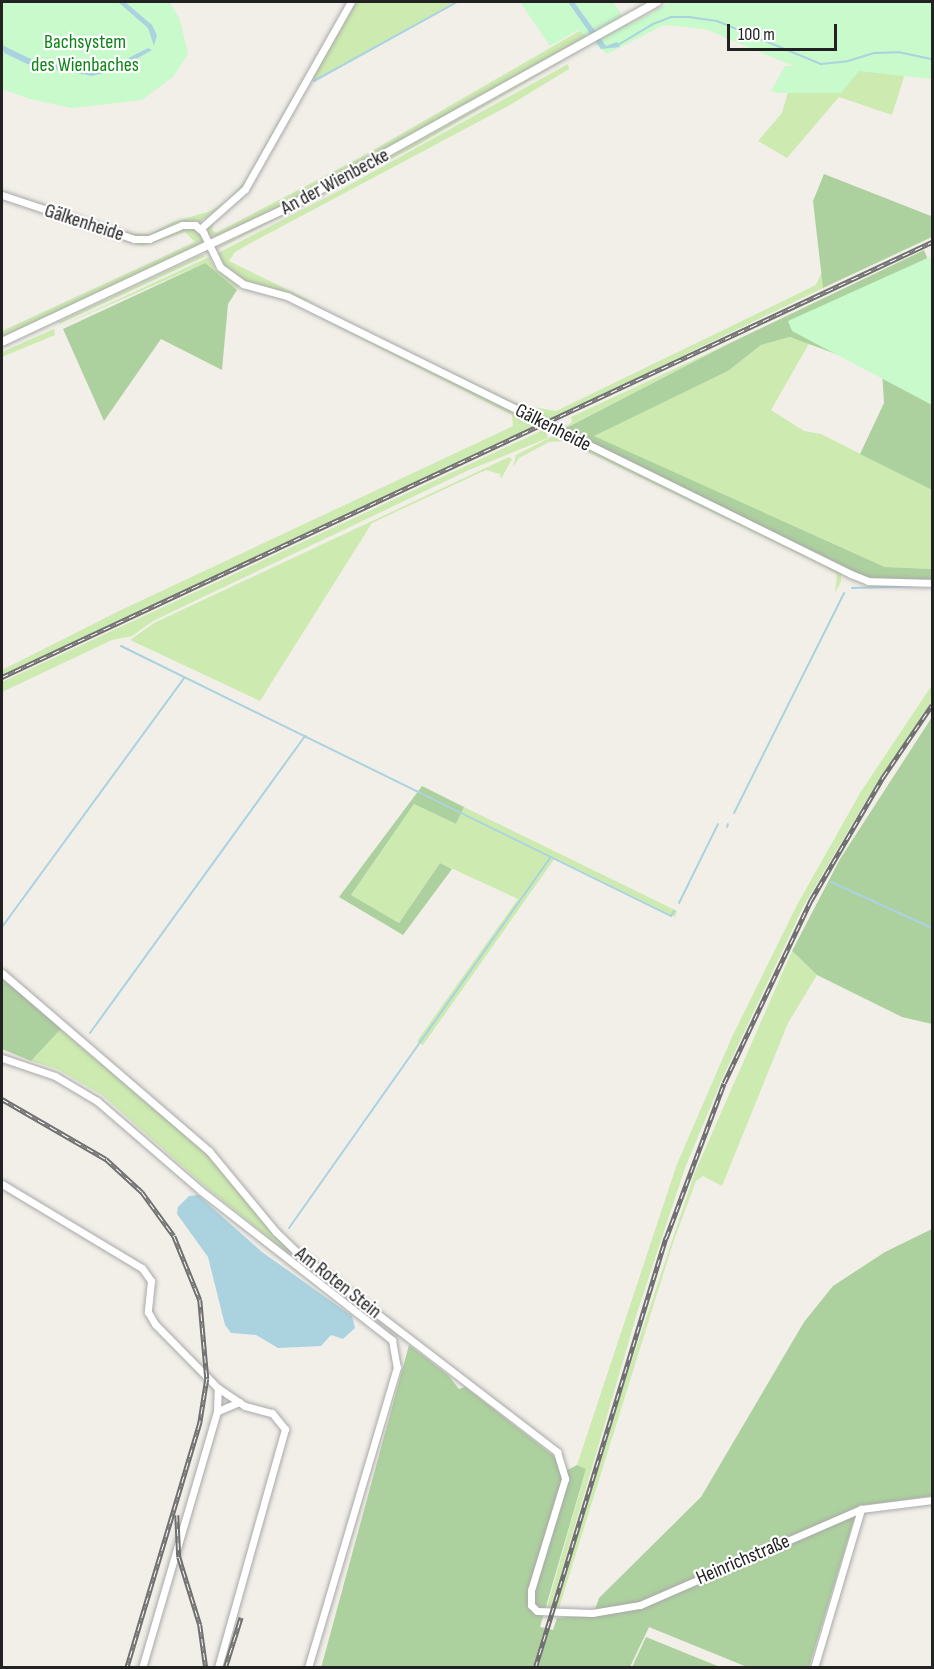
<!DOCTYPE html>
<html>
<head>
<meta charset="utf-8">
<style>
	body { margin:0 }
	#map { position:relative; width:934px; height:1669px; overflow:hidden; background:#f2efe9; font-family:"Sofia Sans Condensed",sans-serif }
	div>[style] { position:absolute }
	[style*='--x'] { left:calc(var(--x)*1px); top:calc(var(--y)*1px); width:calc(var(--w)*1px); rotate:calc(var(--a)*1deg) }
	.grass>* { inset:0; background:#cdebb0 }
	.forest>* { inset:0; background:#add19e }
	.park>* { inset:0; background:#c8facc }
	.water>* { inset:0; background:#aad3df }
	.stream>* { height:2px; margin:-1px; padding:0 1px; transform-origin:1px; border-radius:1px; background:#aad3df }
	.roads { filter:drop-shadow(0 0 2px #a9a9a9) drop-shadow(0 0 2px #a9a9a9) }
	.minor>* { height:7px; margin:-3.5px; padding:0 3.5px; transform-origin:3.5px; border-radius:3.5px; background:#fff }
	.tertiary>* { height:8px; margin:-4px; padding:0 4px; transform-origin:4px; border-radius:4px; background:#fff }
	.rail>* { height:4.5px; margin-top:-2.25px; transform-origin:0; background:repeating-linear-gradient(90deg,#fff 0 7px,#707070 0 14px); box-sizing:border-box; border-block:2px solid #707070 }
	span { translate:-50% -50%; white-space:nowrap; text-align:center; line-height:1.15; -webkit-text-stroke:4.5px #fff; paint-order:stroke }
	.park-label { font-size:20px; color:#0c8416 }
	.street-label { font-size:20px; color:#222 }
	.frame { position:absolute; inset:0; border:3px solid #222; pointer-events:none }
	.scale { position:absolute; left:727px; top:24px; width:110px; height:27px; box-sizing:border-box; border:3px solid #222; border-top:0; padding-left:8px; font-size:18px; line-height:21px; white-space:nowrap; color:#222; -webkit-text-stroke:4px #fff; paint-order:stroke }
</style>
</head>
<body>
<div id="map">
	<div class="grass">
		<div style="clip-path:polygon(354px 2px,455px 2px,314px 81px,311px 77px)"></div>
		<div style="clip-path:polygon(581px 30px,589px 33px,585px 38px,353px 169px,217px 239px,207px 233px,210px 221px,245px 193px,214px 220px,212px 230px,216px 233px,365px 155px)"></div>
		<div style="clip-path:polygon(585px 48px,416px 146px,218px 249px,220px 246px,345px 182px)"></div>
		<div style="clip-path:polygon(891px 53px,904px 77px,892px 115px,839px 97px,787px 158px,758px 141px,782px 113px,797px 60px)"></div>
		<div style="clip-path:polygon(568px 64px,569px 69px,510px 105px,247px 245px,235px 252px,229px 261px,315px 303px,243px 281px,222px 263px,218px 253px,335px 193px)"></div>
		<div style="clip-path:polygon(297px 88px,245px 185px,234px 197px,200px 222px,177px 223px,152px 235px,139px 238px,121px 233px,150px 234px,173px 222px,211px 211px,228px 200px,246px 180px)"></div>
		<div style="clip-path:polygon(2px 197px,136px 242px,190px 227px,199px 232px,203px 241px,200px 247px,2px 338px,2px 331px,195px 242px,185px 232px,142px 246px)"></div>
		<div style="clip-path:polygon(201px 255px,206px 256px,59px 324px,58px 322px)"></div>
		<div style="clip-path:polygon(209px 257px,215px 269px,237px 285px,239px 290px,226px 283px,205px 263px,61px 326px)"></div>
		<div style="clip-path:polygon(822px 272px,823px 288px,547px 421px,316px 308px,517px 404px,556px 411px,816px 285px)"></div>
		<div style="clip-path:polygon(316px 316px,539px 424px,2px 675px,2px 670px,121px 610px,513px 426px,512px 415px)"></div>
		<div style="clip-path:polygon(54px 329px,55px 335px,2px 357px,2px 352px)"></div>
		<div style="clip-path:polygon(790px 337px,810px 342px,771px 410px,804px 431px,821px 434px,932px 490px,932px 569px,885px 567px,593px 436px,728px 371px,761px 345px)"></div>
		<div style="clip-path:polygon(730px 343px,573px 424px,564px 429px,572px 422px,571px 417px)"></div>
		<div style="clip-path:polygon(545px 429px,548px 438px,469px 470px,153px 621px,132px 636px,112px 640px,2px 692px,2px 682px)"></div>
		<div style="clip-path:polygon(557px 434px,836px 570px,841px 573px,841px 582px,835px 593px,837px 574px,824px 566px,565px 441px,549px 442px,519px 458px,513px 467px,516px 455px)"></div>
		<div style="clip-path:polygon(509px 457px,512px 459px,501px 479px,500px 474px,486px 470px,372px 523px,260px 701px,130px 640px,154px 623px)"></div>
		<div style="clip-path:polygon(932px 685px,932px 701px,867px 799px,803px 907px,723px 1077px,685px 1168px,638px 1310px,551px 1608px,547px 1607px,586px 1470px,577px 1465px,677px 1164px,732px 1037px,797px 905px,860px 793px)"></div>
		<div style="clip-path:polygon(414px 804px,456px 824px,464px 807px,677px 911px,675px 917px,555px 858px,423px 1045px,417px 1041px,518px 899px,440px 863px,399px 923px,351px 895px)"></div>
		<div style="clip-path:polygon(792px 951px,817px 975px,788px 1023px,722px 1186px,703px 1176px,696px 1181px,673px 1243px,559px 1608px,555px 1608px,614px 1414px,695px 1172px)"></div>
		<div style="clip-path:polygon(61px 1029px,212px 1158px,291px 1250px,288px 1253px,206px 1187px,102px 1095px,57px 1069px,31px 1061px)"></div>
	</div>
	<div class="forest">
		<div style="clip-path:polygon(824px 174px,931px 216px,932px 237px,823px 288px,813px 201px)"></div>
		<div style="clip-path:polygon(924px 250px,930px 265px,932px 320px,932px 490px,860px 454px,884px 403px,882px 371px,790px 337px,761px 345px,728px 371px,594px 436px,885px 567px,932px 569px,932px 581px,868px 579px,564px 429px,730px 343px)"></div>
		<div style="clip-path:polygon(205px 263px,237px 290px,228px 304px,222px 370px,161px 339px,104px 421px,63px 329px)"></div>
		<div style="clip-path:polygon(932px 717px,932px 1024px,902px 1017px,817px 975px,792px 951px,840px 859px)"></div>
		<div style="clip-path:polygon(422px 786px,464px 807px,456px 824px,414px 804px,351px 895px,399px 923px,440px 863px,452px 869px,403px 935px,339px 897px)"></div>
		<div style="clip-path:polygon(2px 977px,61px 1029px,31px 1061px,2px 1049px)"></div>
		<div style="clip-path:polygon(932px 1229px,932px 1496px,858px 1506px,809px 1667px,747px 1667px,649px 1627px,630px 1667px,538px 1668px,549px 1629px,553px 1630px,557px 1618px,593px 1615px,599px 1598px,701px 1497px,804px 1322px,833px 1286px,885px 1252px)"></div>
		<div style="clip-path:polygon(409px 1345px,448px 1375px,459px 1389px,465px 1387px,560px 1461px,564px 1472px,577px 1465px,586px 1469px,540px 1627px,545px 1628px,533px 1667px,321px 1668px)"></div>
		<div style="clip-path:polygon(646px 1637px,720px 1667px,632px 1667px)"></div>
	</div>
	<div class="park">
		<div style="clip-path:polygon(2px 2px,170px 2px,180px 20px,188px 54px,174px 76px,142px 100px,72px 108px,30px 99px,2px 89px)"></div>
		<div style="clip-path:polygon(520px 2px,613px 2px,629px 25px,671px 2px,932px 2px,932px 79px,859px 71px,841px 93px,776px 93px,771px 91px,785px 66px,793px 66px,705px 29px,664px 25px,607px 54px,578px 30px,550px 46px)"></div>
		<div style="clip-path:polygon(932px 256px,932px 405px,792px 331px,788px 321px)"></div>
	</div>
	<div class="water">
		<div style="clip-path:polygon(118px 2px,125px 2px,152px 25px,157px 35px,154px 46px,148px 28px)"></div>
		<div style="clip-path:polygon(568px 2px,574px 2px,606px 46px,617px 42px,620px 47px,601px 49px)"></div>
		<div style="clip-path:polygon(2px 45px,35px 61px,90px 70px,111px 67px,148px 48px,152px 50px,119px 69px,92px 76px,27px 64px,4px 53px)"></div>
		<div style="clip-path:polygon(198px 1195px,262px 1252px,352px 1316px,355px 1328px,343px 1339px,331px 1335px,321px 1346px,278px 1348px,256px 1335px,231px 1333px,225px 1325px,208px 1257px,177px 1214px,178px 1207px,189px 1196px)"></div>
	</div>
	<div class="stream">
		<div style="--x:618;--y:45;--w:41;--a:-31"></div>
		<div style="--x:653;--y:24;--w:19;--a:-21"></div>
		<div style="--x:671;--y:17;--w:18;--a:0"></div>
		<div style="--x:689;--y:17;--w:28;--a:8"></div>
		<div style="--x:717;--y:21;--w:113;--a:22.5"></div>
		<div style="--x:821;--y:64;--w:27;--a:-6"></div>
		<div style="--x:848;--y:61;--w:28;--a:-17"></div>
		<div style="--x:875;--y:53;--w:23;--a:-2"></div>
		<div style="--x:898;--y:52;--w:35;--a:12"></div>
		<div style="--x:314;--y:81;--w:163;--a:-28.9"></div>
		<div style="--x:852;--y:588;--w:70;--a:-1.6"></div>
		<div style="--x:121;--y:646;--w:613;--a:26.15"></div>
		<div style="--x:671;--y:916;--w:6;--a:-59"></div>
		<div style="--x:734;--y:813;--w:246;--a:-63.4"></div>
		<div style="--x:727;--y:827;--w:3;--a:-72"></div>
		<div style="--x:831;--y:882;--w:111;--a:24.5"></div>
		<div style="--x:679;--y:903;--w:88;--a:-63.7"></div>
		<div style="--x:2;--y:927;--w:308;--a:-53.8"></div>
		<div style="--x:90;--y:1033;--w:367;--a:-54.1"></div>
		<div style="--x:289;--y:1228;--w:454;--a:-54.8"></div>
	</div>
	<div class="roads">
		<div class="minor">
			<div style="--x:2;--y:195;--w:139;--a:18.4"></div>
			<div style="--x:134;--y:239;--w:15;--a:0"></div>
			<div style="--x:149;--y:239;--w:36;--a:-23"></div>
			<div style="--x:182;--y:225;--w:13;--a:0"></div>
			<div style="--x:195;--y:225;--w:11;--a:41"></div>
			<div style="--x:203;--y:232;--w:39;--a:64"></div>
			<div style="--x:220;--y:267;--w:29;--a:36"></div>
			<div style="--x:243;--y:284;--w:46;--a:15.3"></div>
			<div style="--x:287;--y:296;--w:629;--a:26.24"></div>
			<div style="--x:851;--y:574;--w:18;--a:22"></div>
			<div style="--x:868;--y:581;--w:64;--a:1.8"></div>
			<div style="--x:200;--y:229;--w:60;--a:-41.6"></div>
			<div style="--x:245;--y:189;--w:215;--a:-60.5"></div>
			<div style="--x:2;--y:973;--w:273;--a:40.7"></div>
			<div style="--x:209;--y:1151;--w:105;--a:50.4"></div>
			<div style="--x:276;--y:1232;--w:30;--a:44"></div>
			<div style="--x:298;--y:1253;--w:327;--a:37.5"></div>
			<div style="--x:557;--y:1452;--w:28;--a:73"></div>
			<div style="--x:565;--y:1479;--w:116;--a:107"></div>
			<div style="--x:531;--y:1590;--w:15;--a:90"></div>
			<div style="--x:531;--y:1605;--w:8;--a:45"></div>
			<div style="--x:537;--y:1611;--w:55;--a:2.1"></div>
			<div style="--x:592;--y:1613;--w:49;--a:-9.5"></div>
			<div style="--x:640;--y:1605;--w:241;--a:-23.5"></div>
			<div style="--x:861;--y:1509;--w:72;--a:-7.2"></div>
			<div style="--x:2;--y:1058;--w:56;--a:18.8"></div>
			<div style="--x:55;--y:1076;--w:49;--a:30.8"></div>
			<div style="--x:97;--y:1101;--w:136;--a:40.8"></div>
			<div style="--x:200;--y:1190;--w:244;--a:38"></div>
			<div style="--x:392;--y:1340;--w:27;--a:80"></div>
			<div style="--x:397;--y:1367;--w:314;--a:106.5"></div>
			<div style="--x:2;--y:1184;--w:163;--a:31"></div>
			<div style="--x:142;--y:1268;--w:16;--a:55"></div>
			<div style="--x:151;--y:1281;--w:31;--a:96"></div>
			<div style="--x:148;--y:1312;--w:14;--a:60"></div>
			<div style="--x:155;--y:1324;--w:90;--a:45.5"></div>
			<div style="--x:218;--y:1388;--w:32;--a:34"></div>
			<div style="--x:245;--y:1406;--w:28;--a:15"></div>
			<div style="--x:272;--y:1413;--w:21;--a:51"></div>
			<div style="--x:285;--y:1429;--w:248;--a:105.7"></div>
			<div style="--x:218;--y:1411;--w:23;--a:-23"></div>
			<div style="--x:142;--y:1668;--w:267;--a:-73.7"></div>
			<div style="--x:217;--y:1412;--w:24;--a:-88"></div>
			<div style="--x:814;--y:1668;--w:166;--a:-73.5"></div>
		</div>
		<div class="tertiary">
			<div style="--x:2;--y:342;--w:317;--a:-25.2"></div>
			<div style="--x:289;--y:207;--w:421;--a:-29.1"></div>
		</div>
	</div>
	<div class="rail">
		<div style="--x:2;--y:677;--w:1027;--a:-25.07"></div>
		<div style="--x:2;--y:1099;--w:120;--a:30"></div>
		<div style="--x:106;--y:1159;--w:49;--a:42.5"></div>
		<div style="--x:142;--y:1192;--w:54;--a:54"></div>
		<div style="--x:174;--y:1236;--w:69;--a:67.9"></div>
		<div style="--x:200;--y:1300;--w:79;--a:84.9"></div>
		<div style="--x:207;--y:1379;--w:45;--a:99"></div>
		<div style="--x:200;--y:1423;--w:256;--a:106.6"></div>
		<div style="--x:177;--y:1515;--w:42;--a:87.3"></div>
		<div style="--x:179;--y:1557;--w:71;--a:72.8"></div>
		<div style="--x:200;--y:1625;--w:43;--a:82.1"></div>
		<div style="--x:225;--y:1668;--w:53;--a:-72.6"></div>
		<div style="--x:535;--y:1668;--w:450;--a:-73.1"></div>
		<div style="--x:666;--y:1238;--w:165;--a:-69.5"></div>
		<div style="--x:724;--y:1083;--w:203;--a:-64.6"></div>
		<div style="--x:811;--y:900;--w:143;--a:-59.7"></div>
		<div style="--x:883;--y:777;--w:87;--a:-55.8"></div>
	</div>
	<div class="park-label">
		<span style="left:85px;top:54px">Bachsystem<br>des Wienbaches</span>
	</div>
	<div class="street-label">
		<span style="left:335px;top:182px;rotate:-28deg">An der Wienbecke</span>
		<span style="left:84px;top:223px;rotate:18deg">Gälkenheide</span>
		<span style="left:553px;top:428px;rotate:27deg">Gälkenheide</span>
		<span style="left:338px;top:1283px;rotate:38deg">Am Roten Stein</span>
		<span style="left:743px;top:1560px;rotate:-23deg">Heinrichstraße</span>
	</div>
	<div class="frame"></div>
	<div class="scale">100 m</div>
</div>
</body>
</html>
